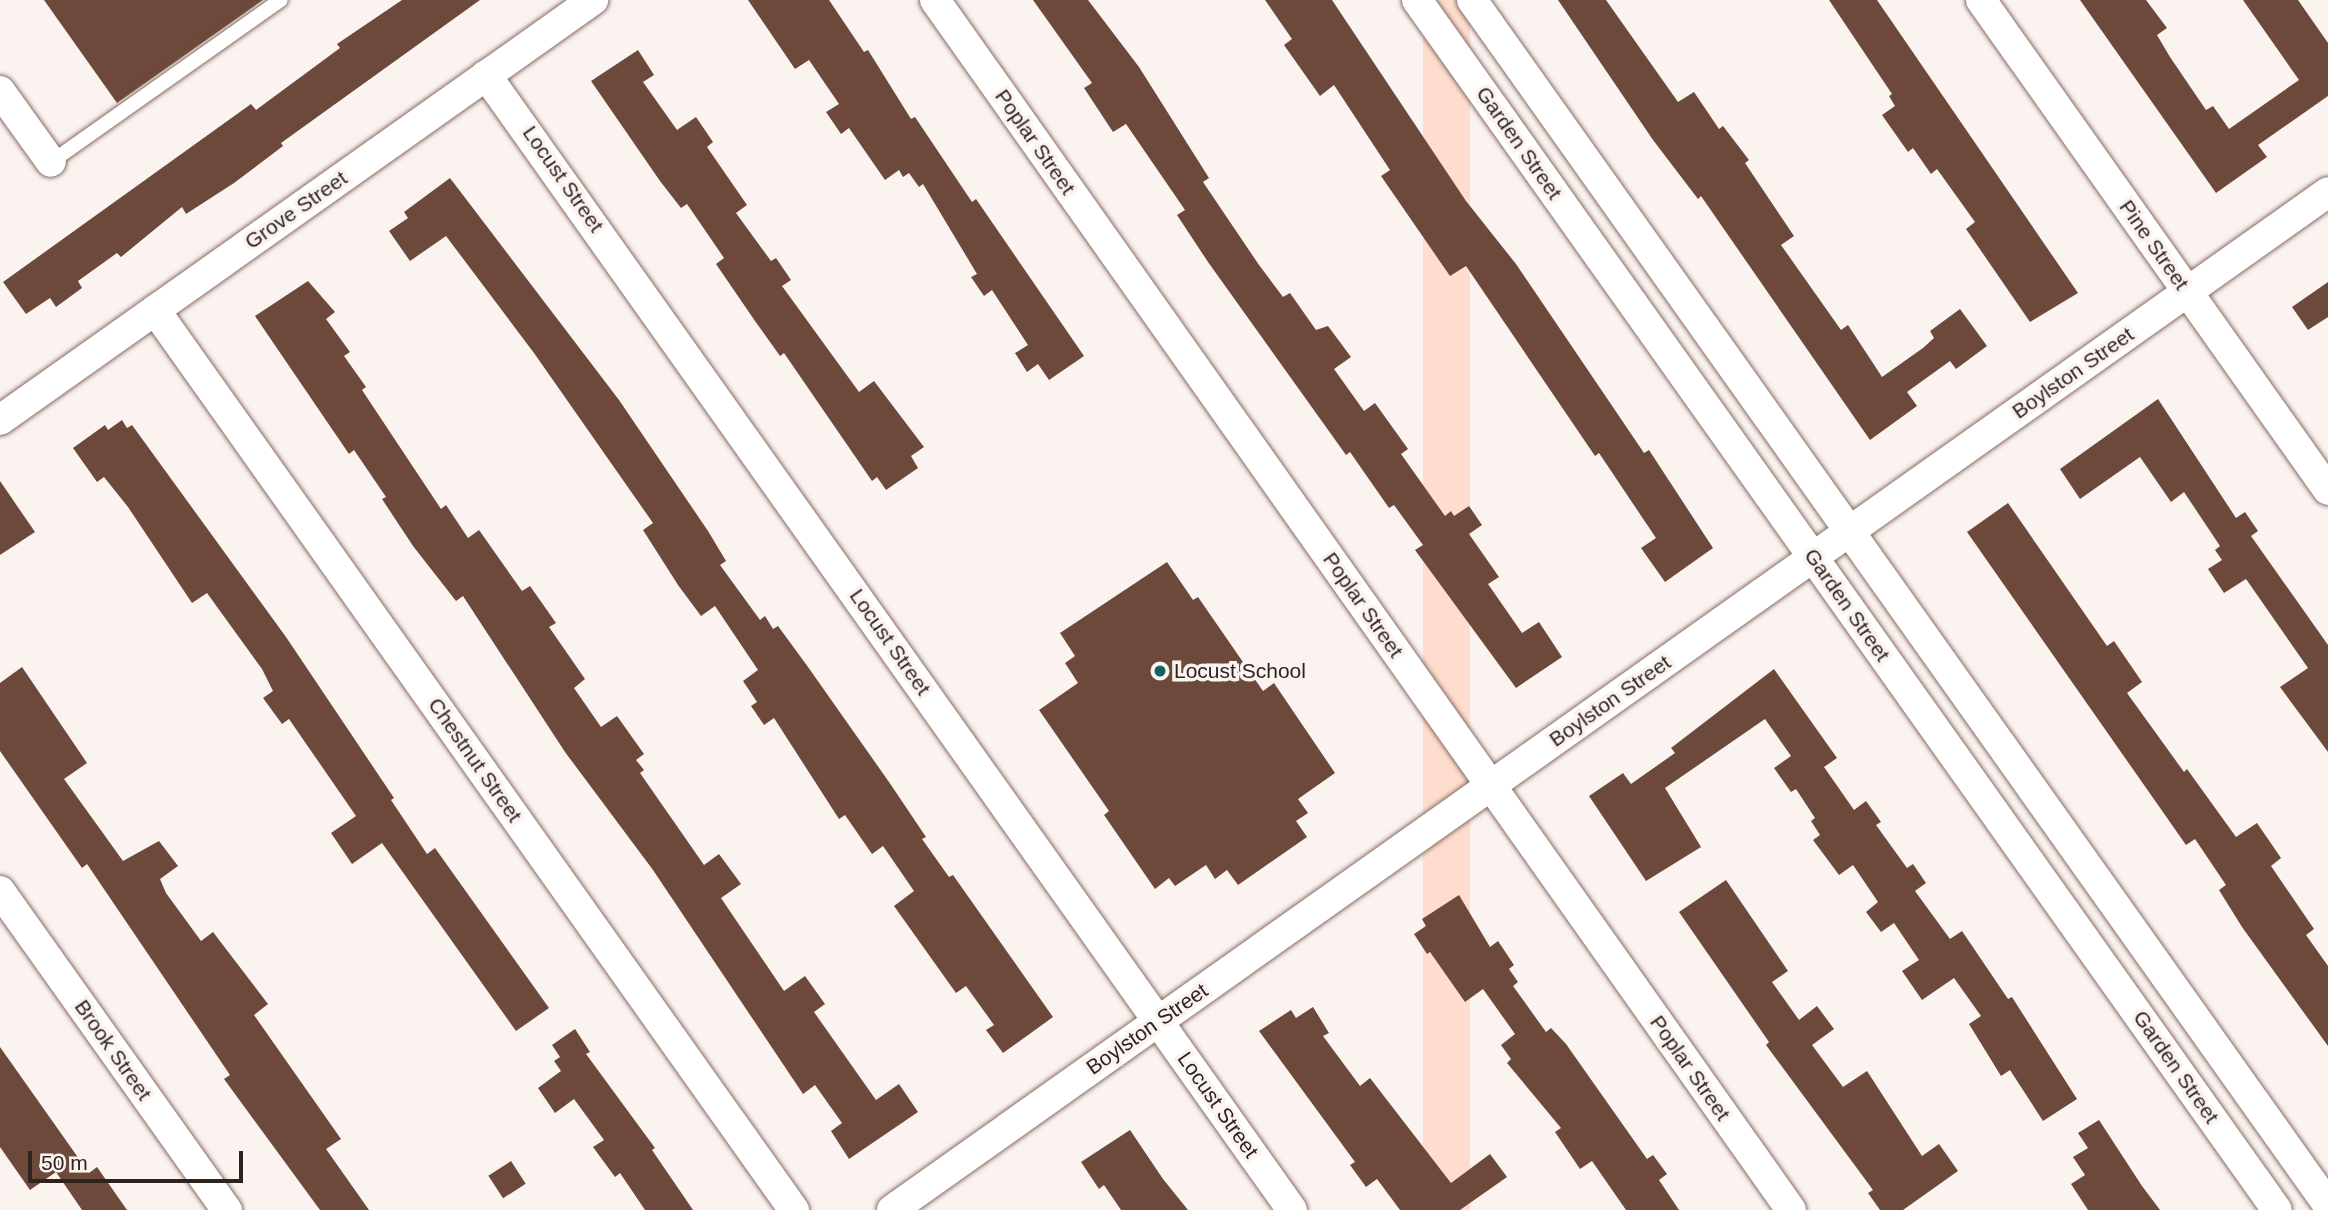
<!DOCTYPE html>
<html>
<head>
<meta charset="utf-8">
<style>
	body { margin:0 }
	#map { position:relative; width:2328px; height:1210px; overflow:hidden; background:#faf3f0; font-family:Helvetica,sans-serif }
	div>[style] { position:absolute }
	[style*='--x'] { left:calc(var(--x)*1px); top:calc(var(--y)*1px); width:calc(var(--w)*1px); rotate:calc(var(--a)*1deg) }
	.green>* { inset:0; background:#feddcf; transform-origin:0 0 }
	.building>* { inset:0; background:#6d493b; transform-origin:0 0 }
	.roads { filter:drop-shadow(0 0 2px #896c61) drop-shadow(0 0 2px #896c61) }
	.lane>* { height:14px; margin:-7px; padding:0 7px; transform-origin:7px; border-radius:7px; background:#fff }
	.street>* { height:30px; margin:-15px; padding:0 15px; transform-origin:15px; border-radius:15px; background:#fff }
	.dots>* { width:19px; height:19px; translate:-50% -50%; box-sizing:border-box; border:4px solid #faf3f0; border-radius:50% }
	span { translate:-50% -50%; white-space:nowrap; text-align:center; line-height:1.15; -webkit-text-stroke:7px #faf3f0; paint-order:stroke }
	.street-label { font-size:21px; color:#2f231e }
	.poi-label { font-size:21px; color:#2f231e }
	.left { translate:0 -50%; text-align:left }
	.scale { position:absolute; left:28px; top:1151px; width:215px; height:32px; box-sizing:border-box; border:4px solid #2f231e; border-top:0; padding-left:9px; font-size:21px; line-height:24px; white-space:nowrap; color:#2f231e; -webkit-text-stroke:5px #faf3f0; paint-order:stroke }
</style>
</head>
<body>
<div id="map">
	<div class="green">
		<div style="left:1423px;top:0;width:47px;height:1484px"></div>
	</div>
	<div class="building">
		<div style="clip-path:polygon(44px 0,263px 0,117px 103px)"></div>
		<div style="clip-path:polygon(402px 0,480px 0,281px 143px,283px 146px,234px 183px,186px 214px,182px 207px,121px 257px,117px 253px,78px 281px,82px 288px,56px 307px,50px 298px,26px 314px,3px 282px,251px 104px,256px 110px,340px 48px,337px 44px)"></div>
		<div style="clip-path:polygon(748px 0,829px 0,864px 52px,868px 50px,911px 119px,915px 117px,972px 202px,976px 199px,1084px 356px,1049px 380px,1038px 364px,1027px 372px,1015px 353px,1028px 345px,992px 290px,984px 296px,971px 277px,977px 274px,923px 184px,919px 187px,909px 173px,903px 177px,899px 170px,885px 180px,849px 128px,841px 134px,826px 112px,839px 104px,809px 60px,795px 69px)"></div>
		<div style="clip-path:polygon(1033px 0,1088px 0,1139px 67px,1209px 178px,1203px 182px,1259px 265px,1283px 297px,1290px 293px,1316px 330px,1328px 326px,1351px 357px,1334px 369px,1364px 411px,1375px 403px,1408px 449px,1401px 454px,1445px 516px,1451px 511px,1454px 516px,1469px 506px,1482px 525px,1469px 534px,1499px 577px,1488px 584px,1522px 633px,1539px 622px,1562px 657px,1516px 688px,1415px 550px,1423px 545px,1394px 505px,1389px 508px,1350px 452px,1346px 455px,1208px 262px,1177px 215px,1185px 210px,1126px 124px,1113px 132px,1084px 88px,1092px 83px)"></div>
		<div style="clip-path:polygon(1265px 0,1332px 0,1466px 201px,1516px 264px,1644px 453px,1649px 450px,1713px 548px,1665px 582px,1641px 548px,1656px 538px,1599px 453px,1595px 456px,1466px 266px,1450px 276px,1381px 176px,1390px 170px,1334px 85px,1320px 96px,1284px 45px,1292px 39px)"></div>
		<div style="clip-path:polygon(1558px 0,1606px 0,1678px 102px,1694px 92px,1719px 129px,1723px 126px,1749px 160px,1745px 163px,1794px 236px,1781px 245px,1841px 330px,1848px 325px,1882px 377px,1923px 348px,1934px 338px,1930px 331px,1960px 309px,1987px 346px,1956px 369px,1950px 361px,1907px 392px,1917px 406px,1870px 440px,1701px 196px,1698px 199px,1653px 140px)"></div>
		<div style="clip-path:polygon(1829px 0,1877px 0,2078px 293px,2030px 322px,1966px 229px,1975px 222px,1937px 169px,1931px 174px,1913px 148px,1908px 152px,1882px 115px,1895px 106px,1889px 96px,1892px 94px)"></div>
		<div style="clip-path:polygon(2080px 0,2146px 0,2167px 28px,2157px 35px,2170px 57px,2206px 110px,2213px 106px,2229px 129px,2299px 80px,2243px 0,2298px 0,2328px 43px,2328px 96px,2258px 145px,2267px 157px,2216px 193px)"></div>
		<div style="clip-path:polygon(638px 50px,654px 75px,643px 82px,677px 130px,696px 117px,713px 142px,707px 147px,747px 205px,736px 213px,771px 261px,776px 258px,791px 280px,782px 286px,859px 392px,874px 381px,924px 447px,911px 456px,918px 468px,886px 490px,877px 477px,872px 481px,784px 353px,780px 356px,755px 321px,716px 264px,724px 258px,687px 204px,681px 208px,660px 181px,591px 81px)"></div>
		<div style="clip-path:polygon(450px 178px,619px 400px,708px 531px,726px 561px,720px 565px,760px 620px,765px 616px,773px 629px,778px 626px,808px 667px,889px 782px,926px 837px,922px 839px,949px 877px,953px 875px,1053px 1017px,1003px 1053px,986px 1030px,994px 1025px,966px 986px,956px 993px,894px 906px,914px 891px,883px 846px,872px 854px,845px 815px,839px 819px,774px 718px,764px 725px,751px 706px,757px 702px,743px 681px,758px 670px,715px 606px,701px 616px,678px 585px,643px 530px,653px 523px,534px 353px,446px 236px,410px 261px,389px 231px,408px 218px,404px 212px)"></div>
		<div style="clip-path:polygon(308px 281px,335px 312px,326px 319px,350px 352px,344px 356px,366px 387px,362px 390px,441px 509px,446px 505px,468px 538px,479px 530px,522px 591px,530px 586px,556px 623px,549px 627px,585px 679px,574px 688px,601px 727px,617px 716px,644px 754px,636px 760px,644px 770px,640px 773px,704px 865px,719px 854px,741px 884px,721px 898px,784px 991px,805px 976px,825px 1004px,814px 1012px,876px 1100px,899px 1084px,918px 1112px,849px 1159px,831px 1131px,842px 1123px,815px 1085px,803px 1094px,653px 870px,565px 752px,463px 596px,456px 601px,413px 546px,382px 499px,386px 497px,354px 450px,349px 454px,255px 316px)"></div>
		<div style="clip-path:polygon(2328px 282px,2328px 317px,2308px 330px,2292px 307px)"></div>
		<div style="clip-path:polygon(2158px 399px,2236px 518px,2245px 512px,2258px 531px,2251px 536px,2328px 645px,2328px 752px,2280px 687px,2308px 668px,2246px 579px,2224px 593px,2208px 569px,2222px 560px,2215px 550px,2220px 546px,2184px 492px,2171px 502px,2140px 457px,2080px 499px,2060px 469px)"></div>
		<div style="clip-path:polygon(122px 420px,127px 428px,132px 425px,286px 637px,394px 798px,391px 800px,427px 854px,435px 848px,549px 1008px,516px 1031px,382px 843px,352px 864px,331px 833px,356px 816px,289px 719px,282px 724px,263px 698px,273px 691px,262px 669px,207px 593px,192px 603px,128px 507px,104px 477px,97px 482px,73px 448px,105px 425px,108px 430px)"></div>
		<div style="clip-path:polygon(0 481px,35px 532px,0 555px)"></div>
		<div style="clip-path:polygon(2008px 503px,2107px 646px,2114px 641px,2142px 682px,2127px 693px,2184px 772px,2187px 769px,2236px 837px,2257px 823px,2281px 858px,2271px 866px,2314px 929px,2306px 935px,2328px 966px,2328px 1046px,2242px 927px,2219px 890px,2226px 885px,2195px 839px,2186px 845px,1967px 532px)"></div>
		<div style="clip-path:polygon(1167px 562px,1193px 600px,1198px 597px,1263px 691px,1274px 683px,1335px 773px,1298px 799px,1308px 813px,1296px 821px,1307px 837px,1238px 885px,1227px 870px,1215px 879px,1206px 865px,1175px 886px,1169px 878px,1155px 889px,1104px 815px,1109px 811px,1039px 710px,1078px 683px,1065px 663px,1075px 656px,1060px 633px)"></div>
		<div style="clip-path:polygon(22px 667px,87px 763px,64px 779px,123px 861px,159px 841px,178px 866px,160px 879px,166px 893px,201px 941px,213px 932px,268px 1004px,254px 1015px,341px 1139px,326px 1149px,369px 1210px,320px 1210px,224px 1079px,230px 1075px,87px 864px,82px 868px,0 751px,0 683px)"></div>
		<div style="clip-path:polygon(1774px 669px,1837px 758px,1824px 767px,1854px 810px,1866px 801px,1881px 822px,1876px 825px,1907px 868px,1913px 864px,1926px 883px,1915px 891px,1950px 939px,1962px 931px,2008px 999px,2012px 997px,2077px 1099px,2043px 1121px,2010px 1070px,2001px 1076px,1969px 1024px,1981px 1016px,1954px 978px,1922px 1000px,1902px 971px,1919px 960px,1894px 923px,1881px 932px,1866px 912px,1878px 902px,1853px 865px,1839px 875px,1813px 840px,1820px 835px,1811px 821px,1815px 818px,1796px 789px,1791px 792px,1774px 768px,1791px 756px,1765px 719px,1665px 788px,1701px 847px,1646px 881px,1589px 796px,1623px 773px,1631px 784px,1675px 753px,1671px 748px)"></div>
		<div style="clip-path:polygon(1726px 880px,1788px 971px,1772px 982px,1799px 1020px,1817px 1006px,1834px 1029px,1812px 1045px,1843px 1087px,1867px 1071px,1922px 1156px,1939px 1144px,1958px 1171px,1903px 1210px,1880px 1210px,1868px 1193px,1873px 1190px,1766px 1045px,1769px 1042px,1679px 912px)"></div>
		<div style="clip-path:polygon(1459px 895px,1490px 947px,1498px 941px,1514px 965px,1509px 969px,1518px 982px,1513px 986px,1546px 1032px,1551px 1028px,1566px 1044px,1647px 1159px,1653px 1155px,1667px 1174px,1659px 1180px,1679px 1210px,1626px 1210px,1592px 1161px,1580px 1169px,1555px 1132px,1561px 1128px,1507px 1063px,1511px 1059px,1501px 1045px,1515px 1034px,1483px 989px,1465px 1002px,1430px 952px,1427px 954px,1414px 934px,1426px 926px,1422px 919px)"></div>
		<div style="clip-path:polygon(1313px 1007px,1329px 1033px,1323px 1036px,1360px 1086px,1370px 1078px,1451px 1183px,1490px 1154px,1507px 1177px,1460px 1210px,1400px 1210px,1377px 1179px,1366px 1187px,1350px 1165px,1355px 1162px,1259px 1031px,1291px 1010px,1296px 1018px)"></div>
		<div style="clip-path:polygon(575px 1029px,590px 1052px,586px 1054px,655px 1148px,652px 1150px,693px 1210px,645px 1210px,620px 1173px,615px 1177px,593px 1147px,604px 1140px,574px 1099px,555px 1113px,538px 1088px,561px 1071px,554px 1061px,560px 1057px,552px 1045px)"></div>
		<div style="clip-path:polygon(0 1047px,89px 1173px,97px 1167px,127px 1210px,82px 1210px,56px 1172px,30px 1190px,0 1147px)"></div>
		<div style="clip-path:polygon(2099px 1120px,2142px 1186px,2160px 1210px,2088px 1210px,2071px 1184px,2085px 1175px,2073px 1157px,2088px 1148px,2078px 1133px)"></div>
		<div style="clip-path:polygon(1130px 1130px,1163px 1179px,1188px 1210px,1121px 1210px,1104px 1185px,1099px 1189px,1081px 1162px)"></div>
		<div style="left:511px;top:1161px;width:27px;height:27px;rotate:57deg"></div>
	</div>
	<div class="roads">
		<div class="lane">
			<div style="--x:51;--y:162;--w:281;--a:-35.2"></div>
		</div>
		<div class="street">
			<div style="--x:935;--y:0;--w:1482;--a:54.72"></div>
			<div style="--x:1417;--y:0;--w:1484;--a:54.6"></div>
			<div style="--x:1472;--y:0;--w:1478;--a:54.61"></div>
			<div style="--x:1981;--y:0;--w:600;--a:54.7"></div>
			<div style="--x:486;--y:75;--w:1392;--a:54.62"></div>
			<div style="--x:0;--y:91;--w:87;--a:54.3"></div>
			<div style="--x:155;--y:310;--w:1104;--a:54.63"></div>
			<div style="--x:0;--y:420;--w:727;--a:-35.31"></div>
			<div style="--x:0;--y:891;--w:392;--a:54.6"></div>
			<div style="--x:892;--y:1210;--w:1760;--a:-35.33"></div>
		</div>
	</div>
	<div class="dots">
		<div style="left:1160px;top:671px;background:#126260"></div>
	</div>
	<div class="street-label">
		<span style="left:1035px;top:142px;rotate:55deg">Poplar Street</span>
		<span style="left:1519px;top:143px;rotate:55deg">Garden Street</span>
		<span style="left:563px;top:179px;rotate:55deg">Locust Street</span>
		<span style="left:296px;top:210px;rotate:-35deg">Grove Street</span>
		<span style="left:2154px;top:245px;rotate:55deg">Pine Street</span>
		<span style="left:2073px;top:373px;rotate:-35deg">Boylston Street</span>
		<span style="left:1363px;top:605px;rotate:55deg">Poplar Street</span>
		<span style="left:1847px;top:605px;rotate:55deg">Garden Street</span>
		<span style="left:890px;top:642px;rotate:55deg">Locust Street</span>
		<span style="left:1610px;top:701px;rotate:-35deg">Boylston Street</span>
		<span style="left:475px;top:760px;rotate:55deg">Chestnut Street</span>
		<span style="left:1147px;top:1029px;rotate:-35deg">Boylston Street</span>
		<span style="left:113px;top:1050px;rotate:55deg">Brook Street</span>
		<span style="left:2176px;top:1067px;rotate:55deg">Garden Street</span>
		<span style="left:1690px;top:1068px;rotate:55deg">Poplar Street</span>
		<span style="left:1218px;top:1105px;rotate:55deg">Locust Street</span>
	</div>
	<div class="poi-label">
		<span class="left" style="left:1174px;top:671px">Locust School</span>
	</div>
	<div class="scale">50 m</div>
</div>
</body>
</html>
